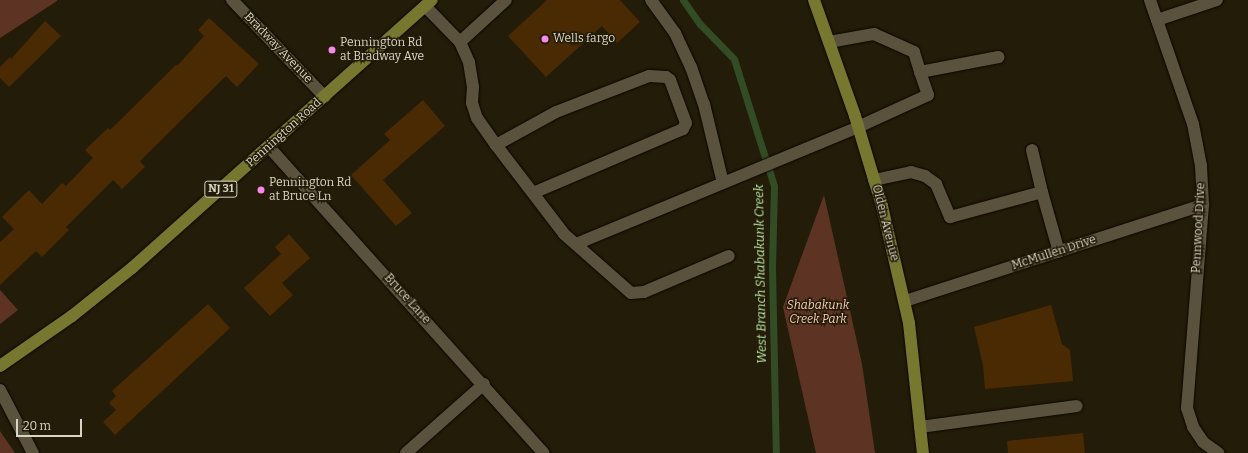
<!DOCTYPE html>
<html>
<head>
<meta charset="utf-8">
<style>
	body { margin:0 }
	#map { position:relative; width:1248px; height:453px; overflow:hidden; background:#231c08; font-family:Bitter,serif }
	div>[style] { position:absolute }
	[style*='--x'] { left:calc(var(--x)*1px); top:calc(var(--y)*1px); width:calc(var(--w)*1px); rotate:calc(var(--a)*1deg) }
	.green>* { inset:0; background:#5d3423 }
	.stream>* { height:7px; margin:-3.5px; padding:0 3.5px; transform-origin:3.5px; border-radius:3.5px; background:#324c25 }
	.building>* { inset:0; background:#4a2a03 }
	.roads { filter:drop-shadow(0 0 1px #0c0600) drop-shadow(0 0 1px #0c0600) }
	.minor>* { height:12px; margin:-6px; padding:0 6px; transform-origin:6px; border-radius:6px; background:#5a523d }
	.major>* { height:12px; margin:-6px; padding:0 6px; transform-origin:6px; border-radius:6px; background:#777730 }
	.dots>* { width:11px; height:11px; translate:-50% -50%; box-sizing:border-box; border:2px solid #231c08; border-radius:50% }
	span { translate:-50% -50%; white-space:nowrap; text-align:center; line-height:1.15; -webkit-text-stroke:3px #231c08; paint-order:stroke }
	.shield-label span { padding:1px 3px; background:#231c08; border:1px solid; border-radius:3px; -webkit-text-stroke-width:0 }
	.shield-label { font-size:11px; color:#d9d4c8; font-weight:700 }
	.poi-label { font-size:12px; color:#d9d4c8 }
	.left { translate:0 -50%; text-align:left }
	.street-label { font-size:12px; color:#d9d4c8 }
	.park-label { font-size:12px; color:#f9cab8; font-style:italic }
	.water-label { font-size:13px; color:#bbe8a6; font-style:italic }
	.scale { position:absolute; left:16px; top:419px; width:66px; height:18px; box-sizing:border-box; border:2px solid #d9d4c8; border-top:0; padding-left:5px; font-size:12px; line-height:14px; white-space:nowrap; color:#d9d4c8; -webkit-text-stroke:3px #231c08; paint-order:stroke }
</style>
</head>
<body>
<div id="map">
	<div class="green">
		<div style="clip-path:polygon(0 0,57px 0,57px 1px,0 38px)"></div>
		<div style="clip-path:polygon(824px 195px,862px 364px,875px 453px,816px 453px,783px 307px)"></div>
		<div style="clip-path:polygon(0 290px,18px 310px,0 324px)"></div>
		<div style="clip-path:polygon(0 431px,15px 453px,0 453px)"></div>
	</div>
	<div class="stream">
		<div style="--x:683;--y:0;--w:29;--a:55"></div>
		<div style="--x:700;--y:24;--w:49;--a:45.8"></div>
		<div style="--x:734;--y:59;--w:133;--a:72.5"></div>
		<div style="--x:774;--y:186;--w:83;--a:91.4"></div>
		<div style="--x:772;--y:269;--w:184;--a:88.8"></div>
	</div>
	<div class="building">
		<div style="clip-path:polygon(547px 0,620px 0,640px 22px,617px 43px,602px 26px,546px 77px,508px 36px)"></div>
		<div style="clip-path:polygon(209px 18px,259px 64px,237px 87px,226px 76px,140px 161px,145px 167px,122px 189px,113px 180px,66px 227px,69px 230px,42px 257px,36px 251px,0 285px,0 242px,14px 229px,2px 217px,29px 190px,42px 204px,62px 183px,66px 186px,93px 158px,85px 150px,108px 128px,110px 130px,176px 65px,177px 66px,204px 36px,198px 30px)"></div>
		<div style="clip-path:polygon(45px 21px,61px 36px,9px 87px,0 78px,0 67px,10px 57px,11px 59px)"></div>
		<div style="clip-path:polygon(423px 100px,445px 126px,383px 180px,412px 213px,396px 226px,351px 175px,390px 140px,384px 134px)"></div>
		<div style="clip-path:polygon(289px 234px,310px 258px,282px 283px,293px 295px,270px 316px,244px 288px,281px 254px,275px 247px)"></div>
		<div style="clip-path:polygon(208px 304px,230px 328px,115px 435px,103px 422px,116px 410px,109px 403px,116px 396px,112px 391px)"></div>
		<div style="clip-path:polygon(1051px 305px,1062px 344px,1070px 350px,1073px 381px,985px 389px,983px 365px,974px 327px)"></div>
		<div style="clip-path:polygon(1083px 433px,1085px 453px,1008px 453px,1007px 441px)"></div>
	</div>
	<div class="roads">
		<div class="minor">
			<div style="--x:232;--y:0;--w:134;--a:46.2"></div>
			<div style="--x:651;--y:0;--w:41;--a:54"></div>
			<div style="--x:675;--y:33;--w:38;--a:65"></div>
			<div style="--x:691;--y:67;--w:39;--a:71"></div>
			<div style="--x:704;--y:104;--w:81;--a:76.5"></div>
			<div style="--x:1150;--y:0;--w:131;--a:70.9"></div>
			<div style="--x:1193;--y:124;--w:43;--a:79.2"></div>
			<div style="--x:1201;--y:166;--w:39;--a:87"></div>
			<div style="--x:1203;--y:205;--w:204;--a:94.5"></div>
			<div style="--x:1187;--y:408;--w:20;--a:72"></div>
			<div style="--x:1193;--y:427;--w:18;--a:56"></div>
			<div style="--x:1203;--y:442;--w:19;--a:36"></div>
			<div style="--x:425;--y:6;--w:50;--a:45.8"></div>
			<div style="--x:460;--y:42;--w:22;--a:66"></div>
			<div style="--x:469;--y:62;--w:25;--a:81"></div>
			<div style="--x:473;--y:87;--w:16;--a:94"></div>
			<div style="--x:472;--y:103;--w:16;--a:72"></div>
			<div style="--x:477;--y:118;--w:33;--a:55"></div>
			<div style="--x:496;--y:145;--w:68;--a:-28.8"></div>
			<div style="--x:556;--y:112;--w:100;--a:-21.2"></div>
			<div style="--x:649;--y:76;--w:17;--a:3"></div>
			<div style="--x:666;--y:77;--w:5;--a:37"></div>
			<div style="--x:670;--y:80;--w:46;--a:69.6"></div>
			<div style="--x:686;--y:123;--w:7;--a:117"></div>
			<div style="--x:683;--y:129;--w:163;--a:156.9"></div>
			<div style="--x:1157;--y:20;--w:63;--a:-18.4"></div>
			<div style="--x:460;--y:42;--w:62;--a:-42.4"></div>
			<div style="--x:829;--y:42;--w:46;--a:-10.1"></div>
			<div style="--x:874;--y:34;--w:44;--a:24.2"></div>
			<div style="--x:914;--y:52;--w:21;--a:73"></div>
			<div style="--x:496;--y:145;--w:112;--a:52.6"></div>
			<div style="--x:564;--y:234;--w:89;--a:41.4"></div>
			<div style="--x:631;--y:293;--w:13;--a:-4"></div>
			<div style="--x:644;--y:292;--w:92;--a:-23"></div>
			<div style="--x:269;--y:147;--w:411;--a:48.1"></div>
			<div style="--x:1032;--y:150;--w:43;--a:76.6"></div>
			<div style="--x:874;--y:180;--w:38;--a:-12"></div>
			<div style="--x:911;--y:172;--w:15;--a:16"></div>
			<div style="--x:925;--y:176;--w:14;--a:36"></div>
			<div style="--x:936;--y:184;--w:36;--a:67"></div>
			<div style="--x:950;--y:217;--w:95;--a:-15.2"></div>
			<div style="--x:1042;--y:192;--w:62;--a:74.2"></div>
			<div style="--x:576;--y:244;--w:305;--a:-22.5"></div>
			<div style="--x:858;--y:127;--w:77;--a:-24.6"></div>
			<div style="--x:928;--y:95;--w:24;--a:-109"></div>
			<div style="--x:920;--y:72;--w:80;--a:-10.8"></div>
			<div style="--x:905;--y:301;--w:313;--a:-17.9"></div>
			<div style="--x:0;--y:390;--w:71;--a:62.4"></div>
			<div style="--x:920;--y:427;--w:158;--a:-7.6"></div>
			<div style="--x:406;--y:453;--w:104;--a:-41.5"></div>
		</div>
		<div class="major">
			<div style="--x:814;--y:0;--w:123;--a:70.5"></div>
			<div style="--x:855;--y:116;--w:94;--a:73.3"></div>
			<div style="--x:882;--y:206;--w:120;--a:77"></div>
			<div style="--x:909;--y:323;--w:131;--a:83.9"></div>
			<div style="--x:0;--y:366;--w:88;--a:-34.8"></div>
			<div style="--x:72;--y:316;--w:77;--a:-38.7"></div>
			<div style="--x:132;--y:268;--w:402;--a:-41.8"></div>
		</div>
	</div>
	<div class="dots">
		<div style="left:545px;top:39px;background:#f888ea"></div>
		<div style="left:332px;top:50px;background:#f888ea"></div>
		<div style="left:261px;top:190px;background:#f888ea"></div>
	</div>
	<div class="shield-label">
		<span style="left:221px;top:189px">NJ 31</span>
	</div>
	<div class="poi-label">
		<span class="left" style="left:553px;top:39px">Wells fargo</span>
		<span class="left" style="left:340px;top:50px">Pennington Rd<br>at Bradway Ave</span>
		<span class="left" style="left:269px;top:190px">Pennington Rd<br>at Bruce Ln</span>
	</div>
	<div class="street-label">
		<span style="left:278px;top:48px;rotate:46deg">Bradway Avenue</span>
		<span style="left:284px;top:133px;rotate:-42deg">Pennington Road</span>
		<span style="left:885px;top:223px;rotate:76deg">Olden Avenue</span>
		<span style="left:1199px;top:228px;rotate:-87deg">Pennwood Drive</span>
		<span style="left:1054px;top:253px;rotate:-18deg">McMullen Drive</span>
		<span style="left:407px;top:299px;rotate:48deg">Bruce Lane</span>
	</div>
	<div class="park-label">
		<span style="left:818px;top:313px">Shabakunk<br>Creek Park</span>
	</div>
	<div class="water-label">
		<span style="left:761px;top:274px;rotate:-91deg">West Branch Shabakunk Creek</span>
	</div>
	<div class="scale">20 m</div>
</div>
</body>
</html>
